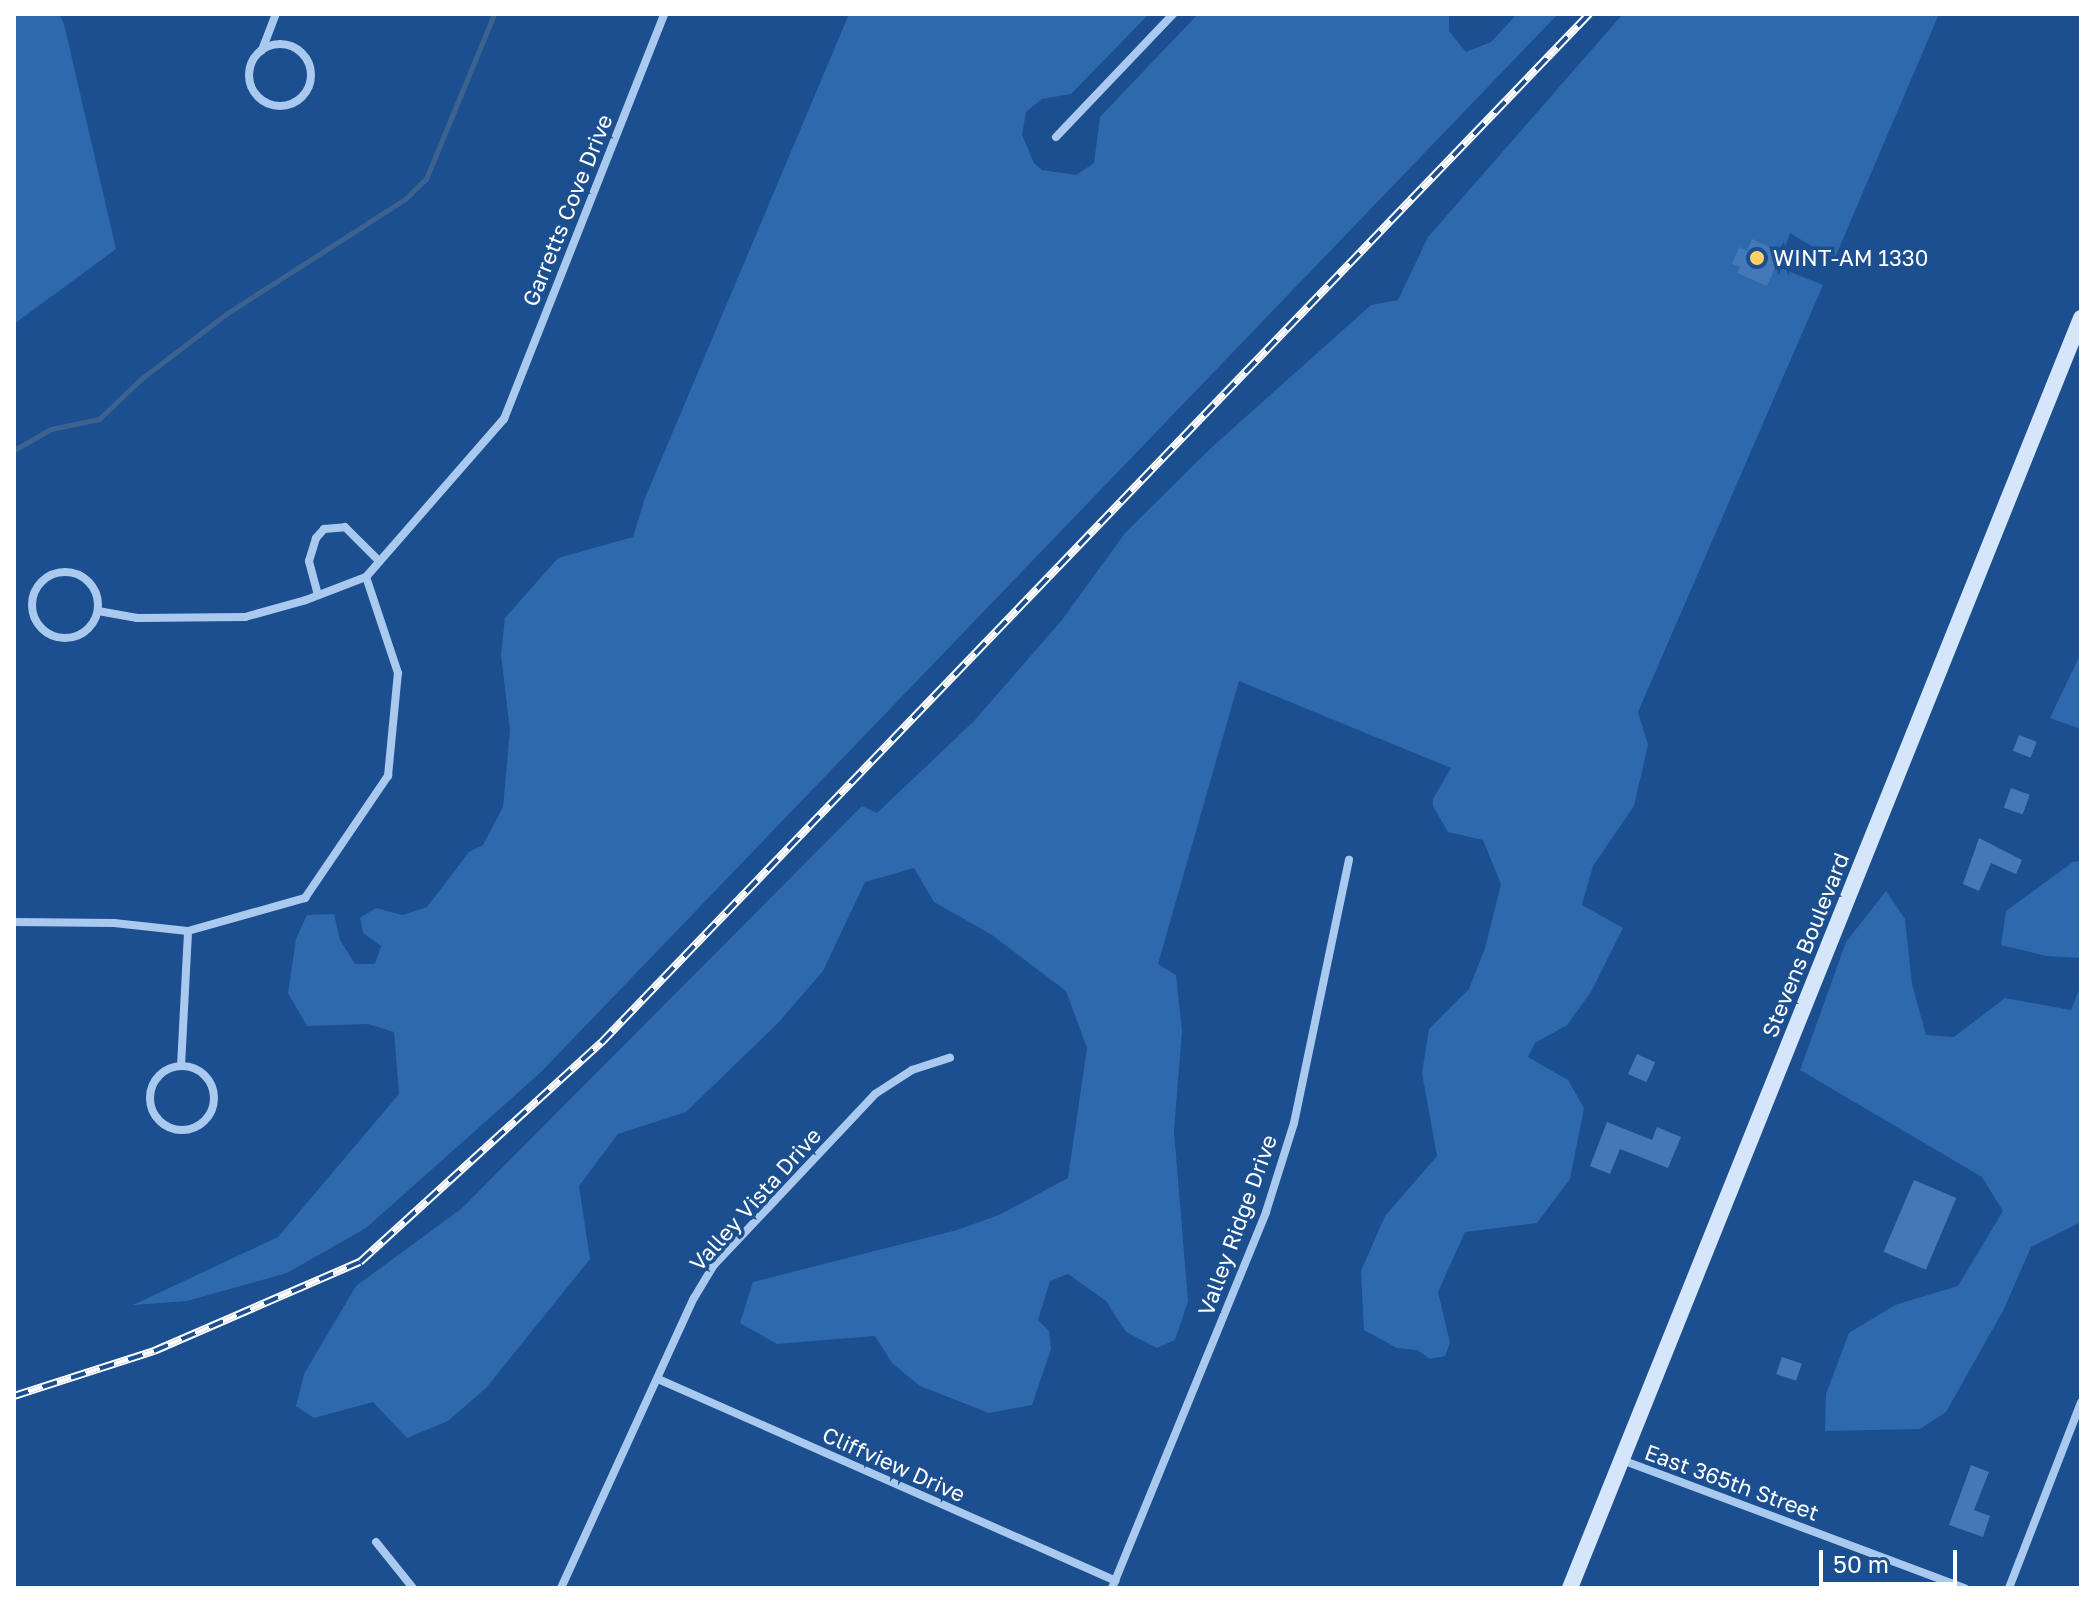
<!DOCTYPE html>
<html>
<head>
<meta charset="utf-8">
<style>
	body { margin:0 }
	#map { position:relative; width:2095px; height:1602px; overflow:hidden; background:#1b4f8f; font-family:"Golos Text",sans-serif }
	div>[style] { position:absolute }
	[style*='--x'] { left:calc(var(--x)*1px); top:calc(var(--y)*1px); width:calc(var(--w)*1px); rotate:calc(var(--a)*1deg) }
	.green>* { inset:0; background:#2e69ad }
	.stream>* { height:5px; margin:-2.5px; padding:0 2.5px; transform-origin:2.5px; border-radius:2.5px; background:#3c6290 }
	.building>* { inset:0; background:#4478b7; transform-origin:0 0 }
	.street>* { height:8px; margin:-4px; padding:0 4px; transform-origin:4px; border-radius:4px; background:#a9c9ee }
	.street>.ring { margin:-4px; padding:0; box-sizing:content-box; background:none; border:8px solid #a9c9ee; border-radius:50% }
	.secondary>* { height:16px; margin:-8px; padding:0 8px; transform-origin:8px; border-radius:8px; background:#d6e6fa }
	.rail>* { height:8px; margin-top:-4px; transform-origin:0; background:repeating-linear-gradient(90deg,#1b4f8f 0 15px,#fff 0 30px); box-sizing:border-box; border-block:2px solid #fff }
	.dots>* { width:22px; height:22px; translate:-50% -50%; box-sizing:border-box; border:4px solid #1b4f8f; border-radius:50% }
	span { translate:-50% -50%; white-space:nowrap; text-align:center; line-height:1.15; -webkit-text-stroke:7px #1b4f8f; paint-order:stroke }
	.street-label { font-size:22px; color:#fff }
	.poi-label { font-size:22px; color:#fff }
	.left { translate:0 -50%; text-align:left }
	.frame { position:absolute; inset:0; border:16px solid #fff; pointer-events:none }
	.scale { position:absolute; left:1819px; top:1550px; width:138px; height:36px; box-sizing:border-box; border:4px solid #fff; border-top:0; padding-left:10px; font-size:24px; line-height:28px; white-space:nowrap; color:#fff; -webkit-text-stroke:6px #1b4f8f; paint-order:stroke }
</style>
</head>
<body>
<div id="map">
	<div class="green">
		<div style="clip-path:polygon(14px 14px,59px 14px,64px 24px,116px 249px,14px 324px)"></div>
		<div style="clip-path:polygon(849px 14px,1149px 14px,1071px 94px,1042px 99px,1026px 112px,1022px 135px,1034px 163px,1042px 170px,1076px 175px,1094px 163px,1100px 117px,1198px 14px,1449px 14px,1449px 31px,1466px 52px,1491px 42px,1517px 14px,1558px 14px,541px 1072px,366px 1228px,287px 1273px,187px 1301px,133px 1305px,278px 1237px,399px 1094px,394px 1032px,368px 1024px,307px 1026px,288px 993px,296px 939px,307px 915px,334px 914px,340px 940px,355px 964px,375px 964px,381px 946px,363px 933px,360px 918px,376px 908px,402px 915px,427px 907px,469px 852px,483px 845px,503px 807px,510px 730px,501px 655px,505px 618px,558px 558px,633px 537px,645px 498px)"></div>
		<div style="clip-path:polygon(1623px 14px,1939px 14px,1834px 260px,1790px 233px,1778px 267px,1823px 285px,1638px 712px,1648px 745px,1634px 806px,1593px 866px,1582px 905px,1623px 928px,1591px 992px,1567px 1025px,1535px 1043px,1528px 1057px,1568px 1080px,1584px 1108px,1570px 1179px,1537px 1223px,1465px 1232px,1438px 1292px,1450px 1343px,1445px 1356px,1430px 1359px,1417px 1350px,1397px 1348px,1364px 1330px,1361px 1271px,1385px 1216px,1437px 1156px,1422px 1073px,1429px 1029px,1469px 989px,1485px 948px,1501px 884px,1483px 840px,1448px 832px,1433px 806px,1433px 799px,1451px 768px,1239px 681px,1158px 964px,1176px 975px,1182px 1031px,1174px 1131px,1188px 1301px,1175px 1340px,1157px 1348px,1126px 1332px,1106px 1301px,1068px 1274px,1050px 1281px,1038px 1320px,1049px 1331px,1051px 1349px,1032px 1405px,989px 1413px,920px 1386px,892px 1363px,875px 1336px,777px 1344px,740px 1323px,753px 1282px,957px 1230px,999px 1215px,1068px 1178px,1087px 1048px,1066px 991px,992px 935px,934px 902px,914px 868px,865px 882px,823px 971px,778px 1023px,686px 1112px,618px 1134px,579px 1186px,590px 1259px,486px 1388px,448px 1421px,407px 1438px,373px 1402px,314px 1418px,296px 1406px,304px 1374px,356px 1286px,461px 1209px,862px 806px,877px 813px,974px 721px,1062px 620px,1125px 533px,1211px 448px,1371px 305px,1398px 300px,1428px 237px)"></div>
		<div style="clip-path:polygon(2081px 653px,2081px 729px,2050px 718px)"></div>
		<div style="clip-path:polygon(2081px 861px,2081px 958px,2046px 956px,2001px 945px,2006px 911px,2073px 862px)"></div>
		<div style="clip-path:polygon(1886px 891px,1905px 919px,1912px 984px,1926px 1035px,1954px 1037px,2005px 998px,2071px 1010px,2081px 985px,2081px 1222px,2031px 1247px,2004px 1309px,1946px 1412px,1920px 1429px,1825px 1431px,1826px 1394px,1849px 1333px,1895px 1305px,1958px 1286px,2003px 1211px,1982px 1177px,1800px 1070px,1846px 942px)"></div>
	</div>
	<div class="stream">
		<div style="--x:14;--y:450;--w:43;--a:-29.6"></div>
		<div style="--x:51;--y:429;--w:49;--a:-11.8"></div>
		<div style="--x:99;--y:419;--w:58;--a:-43.6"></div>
		<div style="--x:141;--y:379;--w:107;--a:-37.4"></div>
		<div style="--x:226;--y:314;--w:213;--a:-32.7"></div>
		<div style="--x:405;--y:199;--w:29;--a:-44"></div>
		<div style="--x:426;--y:179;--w:178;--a:-67.6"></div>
	</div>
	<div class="building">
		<div style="clip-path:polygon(1752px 239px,1782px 252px,1767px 286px,1737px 273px,1740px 267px,1732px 264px,1739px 247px,1747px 251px)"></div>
		<div style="left:2019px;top:735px;width:19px;height:17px;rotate:21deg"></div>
		<div style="left:2011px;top:788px;width:20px;height:21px;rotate:20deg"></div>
		<div style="clip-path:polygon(1979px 838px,2022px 860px,2016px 874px,1991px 863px,1979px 891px,1963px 884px)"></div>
		<div style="left:1637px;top:1054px;width:20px;height:22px;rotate:24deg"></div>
		<div style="clip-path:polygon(1607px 1122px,1652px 1140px,1657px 1127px,1681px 1137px,1668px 1168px,1620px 1149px,1610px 1174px,1590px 1166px)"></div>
		<div style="left:1914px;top:1180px;width:46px;height:78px;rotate:23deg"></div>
		<div style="left:1782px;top:1357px;width:21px;height:18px;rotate:19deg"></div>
		<div style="clip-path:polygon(1971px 1465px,1989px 1472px,1974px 1510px,1990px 1516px,1983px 1537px,1949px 1525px)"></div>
	</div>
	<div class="street">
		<div class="ring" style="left:249px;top:44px;width:54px;height:54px"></div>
		<div style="--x:262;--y:50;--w:39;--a:-69"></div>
		<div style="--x:1056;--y:137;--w:170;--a:-46.4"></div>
		<div class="ring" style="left:32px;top:572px;width:58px;height:58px"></div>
		<div style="--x:318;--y:595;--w:35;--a:-105"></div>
		<div style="--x:309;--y:561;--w:24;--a:-73"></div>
		<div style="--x:316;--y:538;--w:12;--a:-48"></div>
		<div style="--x:324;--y:529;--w:21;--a:-5"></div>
		<div style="--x:345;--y:527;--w:48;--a:45"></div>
		<div style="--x:98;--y:611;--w:40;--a:10"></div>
		<div style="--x:137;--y:618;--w:108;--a:-0.5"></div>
		<div style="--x:245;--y:617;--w:63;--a:-15.6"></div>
		<div style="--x:306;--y:600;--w:64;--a:-21"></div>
		<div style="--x:14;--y:922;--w:100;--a:0.6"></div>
		<div style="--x:114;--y:923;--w:74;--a:6.2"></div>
		<div style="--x:188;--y:931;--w:122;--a:-15.8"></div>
		<div style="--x:305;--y:898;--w:148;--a:-55.8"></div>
		<div style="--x:388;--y:776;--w:103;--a:-84.5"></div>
		<div style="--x:398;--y:673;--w:101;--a:-108.4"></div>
		<div style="--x:366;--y:577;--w:210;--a:-48.9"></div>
		<div style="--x:504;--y:419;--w:435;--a:-68.4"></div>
		<div style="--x:181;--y:1066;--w:135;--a:-87"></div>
		<div class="ring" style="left:150px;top:1066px;width:56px;height:56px"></div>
		<div style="--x:658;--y:1379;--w:500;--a:23.8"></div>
		<div style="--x:1622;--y:1460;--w:366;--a:20.5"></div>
		<div style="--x:376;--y:1542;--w:59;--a:51.2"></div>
		<div style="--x:561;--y:1588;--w:319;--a:-65.4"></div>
		<div style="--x:694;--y:1298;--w:39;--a:-59"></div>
		<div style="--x:714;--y:1265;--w:235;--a:-46.7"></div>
		<div style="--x:875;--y:1094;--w:44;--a:-33"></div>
		<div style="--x:912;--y:1070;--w:40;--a:-18"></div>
		<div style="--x:1112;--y:1588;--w:406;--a:-67.7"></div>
		<div style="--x:1266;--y:1212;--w:93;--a:-72.5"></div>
		<div style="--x:1294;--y:1123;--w:269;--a:-78.2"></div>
		<div style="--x:2009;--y:1588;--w:199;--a:-68.8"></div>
	</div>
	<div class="secondary">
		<div style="--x:1570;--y:1588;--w:1369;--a:-68.08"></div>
	</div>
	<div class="rail">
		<div style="--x:14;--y:1396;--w:147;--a:-17.8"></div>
		<div style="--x:154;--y:1351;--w:224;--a:-23.4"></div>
		<div style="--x:360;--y:1262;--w:326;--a:-42.3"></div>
		<div style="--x:601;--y:1043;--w:1427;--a:-46.16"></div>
	</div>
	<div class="dots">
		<div style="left:1757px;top:258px;background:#ffd166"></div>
	</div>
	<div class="street-label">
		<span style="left:567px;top:210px;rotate:-68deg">Garretts Cove Drive</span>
		<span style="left:1805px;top:945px;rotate:-68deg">Stevens Boulevard</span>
		<span style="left:755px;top:1199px;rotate:-48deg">Valley Vista Drive</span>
		<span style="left:1237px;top:1225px;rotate:-70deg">Valley Ridge Drive</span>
		<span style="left:894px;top:1464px;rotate:24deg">Cliffview Drive</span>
		<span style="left:1732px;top:1482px;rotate:20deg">East 365th Street</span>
	</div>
	<div class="poi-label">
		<span class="left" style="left:1773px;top:258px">WINT-AM 1330</span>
	</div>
	<div class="frame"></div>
	<div class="scale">50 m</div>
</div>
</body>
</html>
